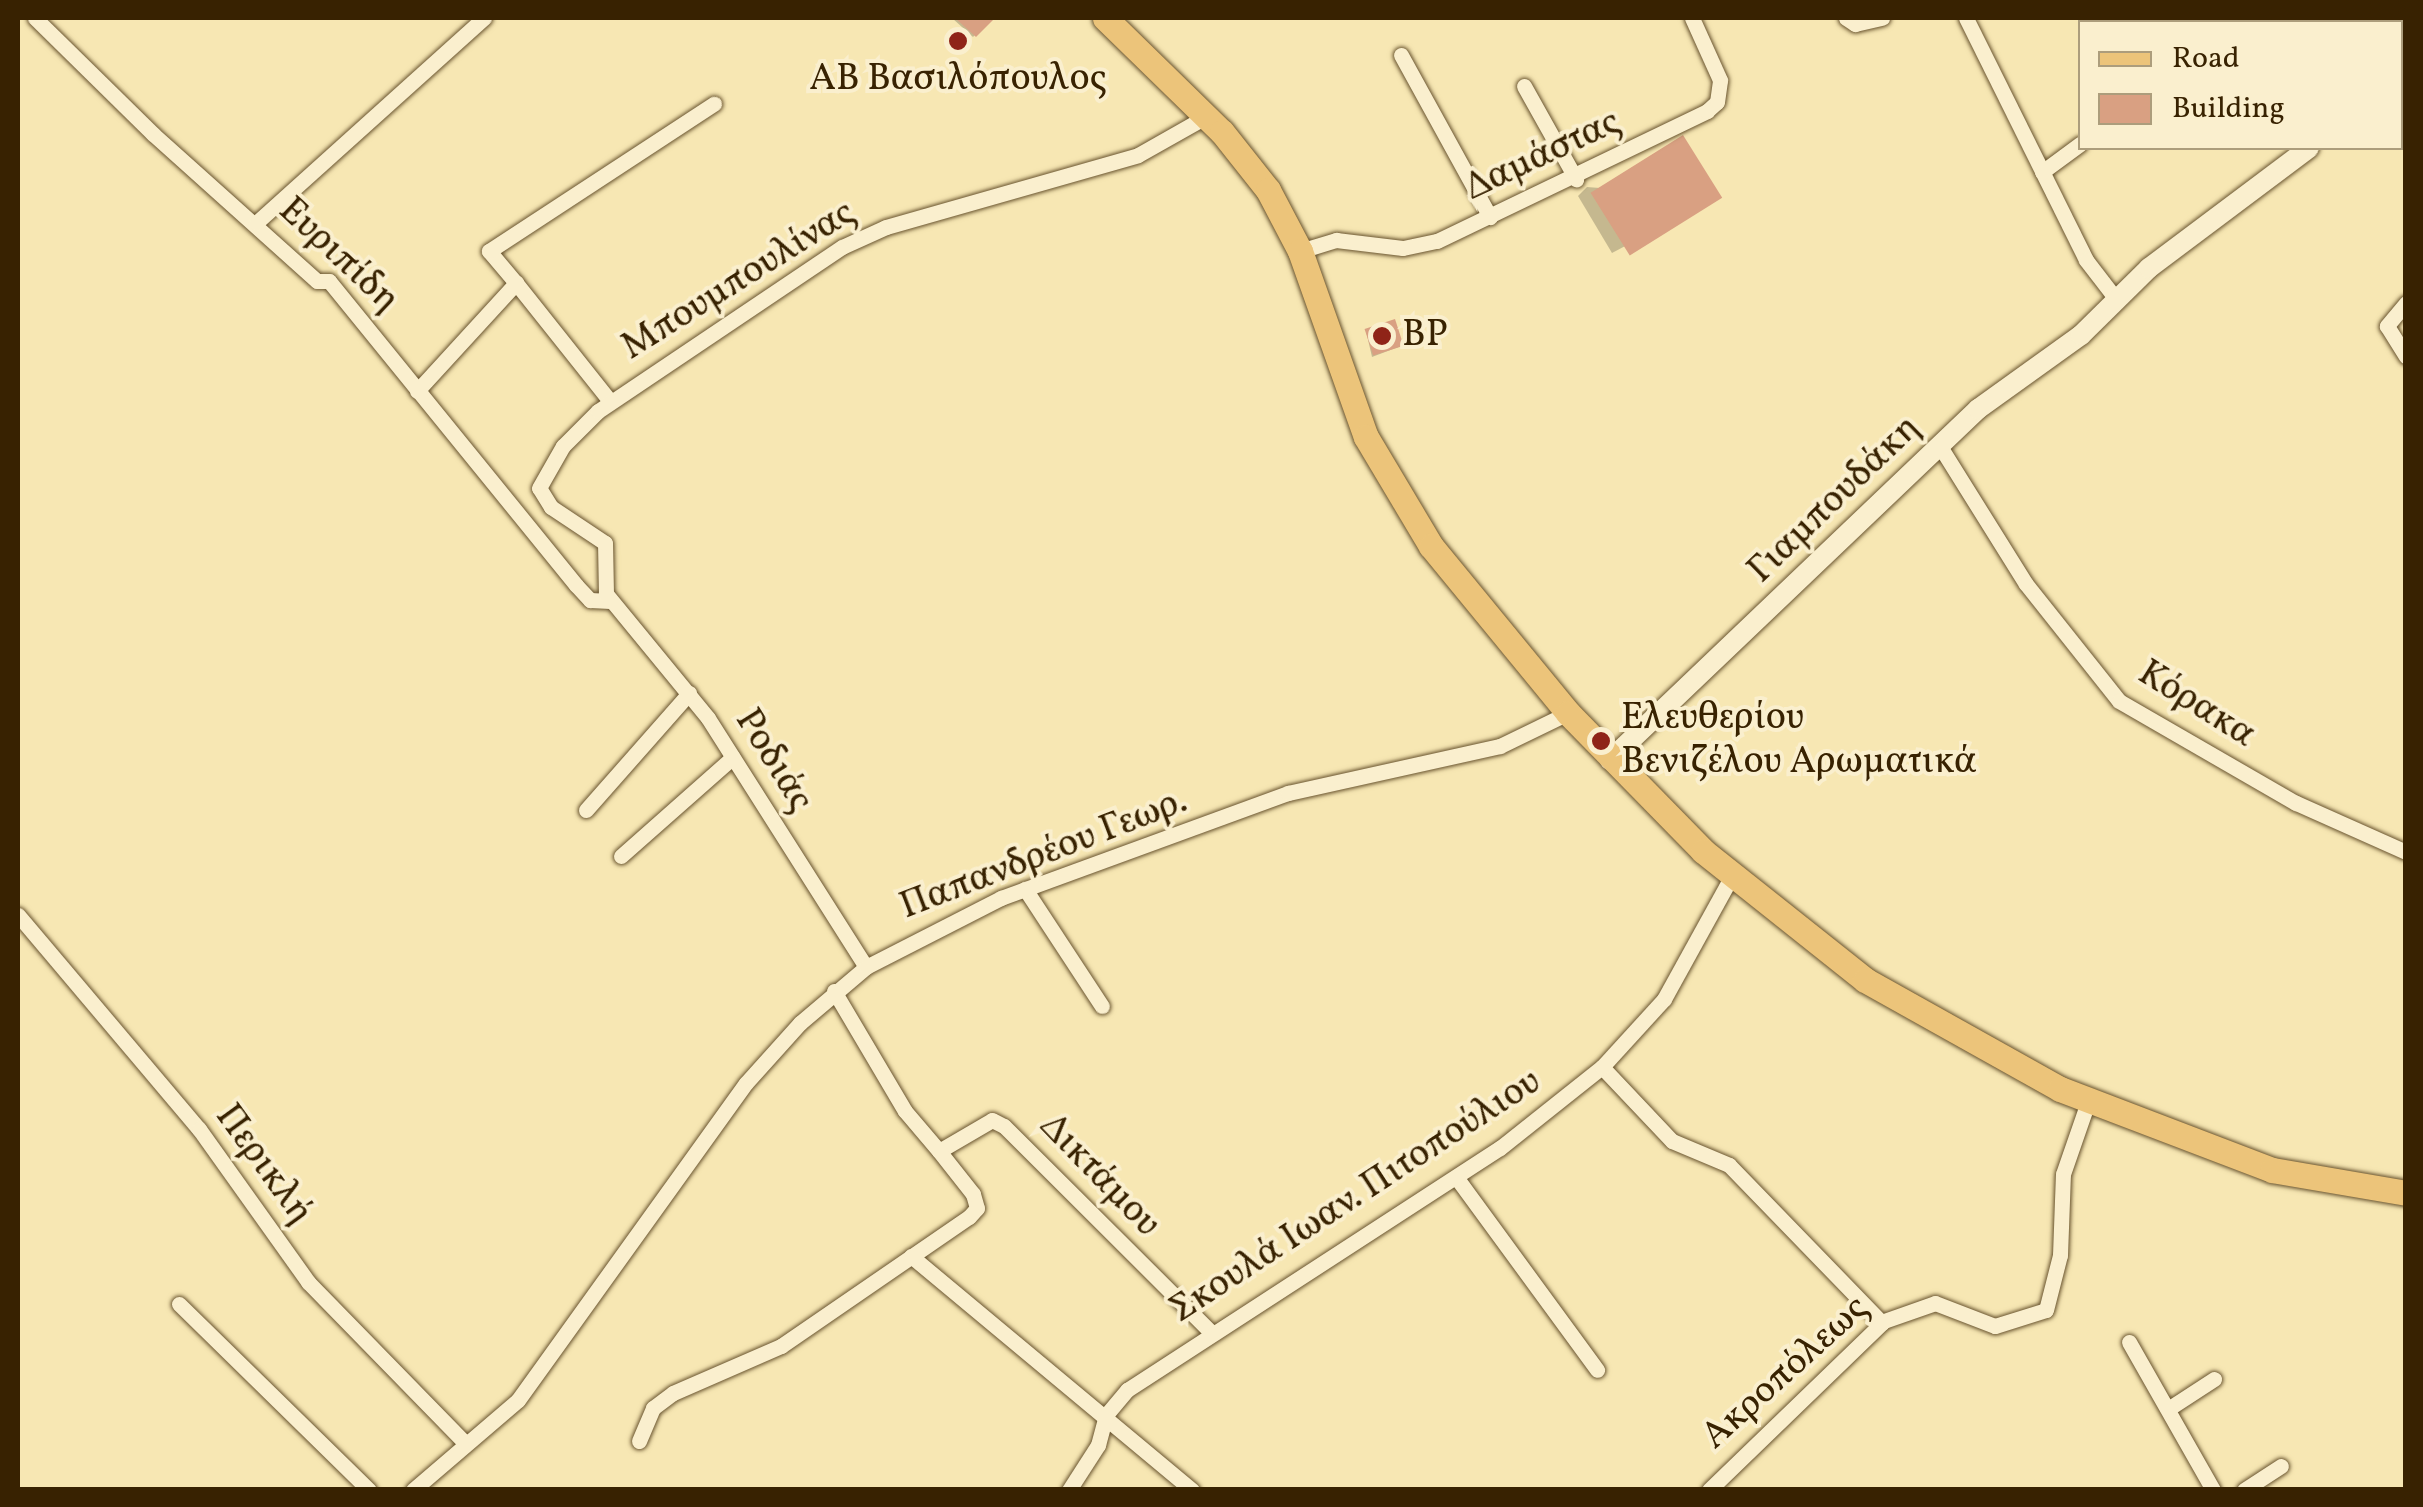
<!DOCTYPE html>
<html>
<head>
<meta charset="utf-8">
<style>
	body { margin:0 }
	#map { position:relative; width:2423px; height:1507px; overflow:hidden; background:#f7e7b3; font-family:Vollkorn,serif }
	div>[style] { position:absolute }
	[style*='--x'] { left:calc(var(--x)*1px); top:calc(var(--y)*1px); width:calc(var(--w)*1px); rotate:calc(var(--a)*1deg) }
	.shadow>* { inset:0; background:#0003 }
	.building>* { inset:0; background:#d9a082; transform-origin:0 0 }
	.roads { filter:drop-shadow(0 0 2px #68532e) drop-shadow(0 0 2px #68532e) }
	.minor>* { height:15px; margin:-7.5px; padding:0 7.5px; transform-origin:7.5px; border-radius:7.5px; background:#faefce }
	.tertiary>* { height:20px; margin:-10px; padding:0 10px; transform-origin:10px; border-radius:10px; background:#faefce }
	.primary>* { height:25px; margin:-12.5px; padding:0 12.5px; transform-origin:12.5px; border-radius:12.5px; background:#ecc47a }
	.dots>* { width:28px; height:28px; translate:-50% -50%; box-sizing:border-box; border:5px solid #faefce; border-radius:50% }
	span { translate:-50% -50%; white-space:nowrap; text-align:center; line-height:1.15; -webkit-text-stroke:8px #faefce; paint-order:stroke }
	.poi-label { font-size:38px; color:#382201 }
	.left { translate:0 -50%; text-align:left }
	.street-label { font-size:38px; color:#382201 }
	.frame { position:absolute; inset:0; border:20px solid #382201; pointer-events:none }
	.legend { position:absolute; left:2078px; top:20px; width:325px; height:130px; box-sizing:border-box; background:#faefce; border:2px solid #ac9d7c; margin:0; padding:12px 18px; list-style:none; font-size:30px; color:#382201 }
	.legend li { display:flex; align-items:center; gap:20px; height:50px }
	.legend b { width:50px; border:2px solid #ac9d7c }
</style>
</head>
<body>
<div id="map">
	<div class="shadow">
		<div style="clip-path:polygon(952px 18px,991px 18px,973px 37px)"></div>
		<div style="clip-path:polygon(1587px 187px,1718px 197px,1612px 253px,1578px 196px)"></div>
		<div style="clip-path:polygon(1366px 331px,1401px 346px,1372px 357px)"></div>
	</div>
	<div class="building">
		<div style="clip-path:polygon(955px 18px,995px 18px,976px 37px)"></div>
		<div style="left:1683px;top:135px;width:74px;height:109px;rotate:58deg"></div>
		<div style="left:1395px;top:319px;width:28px;height:32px;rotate:72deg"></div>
	</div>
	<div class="roads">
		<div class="minor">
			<div style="--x:35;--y:18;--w:165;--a:44.5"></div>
			<div style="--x:153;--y:134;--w:220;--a:41.9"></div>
			<div style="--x:317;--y:281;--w:12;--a:0"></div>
			<div style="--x:329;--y:281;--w:392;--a:50.9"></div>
			<div style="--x:576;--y:585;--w:21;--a:47"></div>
			<div style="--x:590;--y:600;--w:20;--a:3"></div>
			<div style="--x:1846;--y:18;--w:11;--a:34"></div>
			<div style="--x:1855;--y:24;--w:28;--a:-13"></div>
			<div style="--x:1966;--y:18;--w:270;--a:63.6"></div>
			<div style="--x:2086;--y:260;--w:49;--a:52.4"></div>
			<div style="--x:2206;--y:18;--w:4;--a:76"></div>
			<div style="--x:2246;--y:22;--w:8;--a:-30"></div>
			<div style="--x:1401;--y:55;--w:185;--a:61.2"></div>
			<div style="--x:1524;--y:86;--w:107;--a:60.8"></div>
			<div style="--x:2042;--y:172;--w:47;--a:-36.4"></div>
			<div style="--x:256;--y:223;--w:307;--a:-42"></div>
			<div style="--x:1300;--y:251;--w:38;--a:-17"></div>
			<div style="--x:1336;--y:240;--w:67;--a:6.8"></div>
			<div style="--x:1403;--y:248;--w:35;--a:-12"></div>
			<div style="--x:1437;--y:241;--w:300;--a:-25.7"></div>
			<div style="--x:1707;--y:111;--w:13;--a:-42"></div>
			<div style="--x:1717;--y:102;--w:22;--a:-82"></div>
			<div style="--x:1720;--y:80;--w:68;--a:-114.3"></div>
			<div style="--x:516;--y:283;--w:151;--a:51.5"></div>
			<div style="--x:2406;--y:303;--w:30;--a:130"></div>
			<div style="--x:2387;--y:326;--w:36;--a:58"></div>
			<div style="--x:417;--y:391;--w:147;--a:-47.5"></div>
			<div style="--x:516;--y:283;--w:42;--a:-130.2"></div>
			<div style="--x:489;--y:251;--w:269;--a:-33.2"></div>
			<div style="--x:1941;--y:448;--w:160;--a:58"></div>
			<div style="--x:2026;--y:584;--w:149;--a:51.5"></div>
			<div style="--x:2119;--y:701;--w:204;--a:30"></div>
			<div style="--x:2296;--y:803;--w:120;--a:24"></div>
			<div style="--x:586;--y:810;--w:156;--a:-48.6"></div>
			<div style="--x:621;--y:856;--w:149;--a:-41.5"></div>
			<div style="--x:1025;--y:889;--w:140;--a:56.7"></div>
			<div style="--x:18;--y:915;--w:280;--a:49.8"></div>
			<div style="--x:199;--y:1129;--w:188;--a:54.5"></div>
			<div style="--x:308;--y:1282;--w:226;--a:45.7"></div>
			<div style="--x:866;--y:967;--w:295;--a:-122.4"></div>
			<div style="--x:708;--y:718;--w:161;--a:-129.4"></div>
			<div style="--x:606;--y:594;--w:51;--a:-91.1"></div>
			<div style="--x:605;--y:543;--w:65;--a:-146.3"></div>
			<div style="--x:551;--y:507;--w:22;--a:-122"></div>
			<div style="--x:539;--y:488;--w:48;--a:-60.3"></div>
			<div style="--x:563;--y:446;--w:49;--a:-45"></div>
			<div style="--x:598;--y:411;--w:294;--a:-33.9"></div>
			<div style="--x:842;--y:247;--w:48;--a:-24.4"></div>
			<div style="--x:886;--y:227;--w:262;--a:-15.9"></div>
			<div style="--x:1138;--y:155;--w:79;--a:-29.5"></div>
			<div style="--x:834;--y:991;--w:139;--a:59.4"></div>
			<div style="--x:905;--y:1111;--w:52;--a:49.6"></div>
			<div style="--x:939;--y:1151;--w:61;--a:-30.3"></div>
			<div style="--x:992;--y:1120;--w:13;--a:27"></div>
			<div style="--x:1004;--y:1126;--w:291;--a:44.9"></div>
			<div style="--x:1602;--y:1067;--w:102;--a:46.6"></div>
			<div style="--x:1672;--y:1141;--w:62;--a:22.8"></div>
			<div style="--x:1729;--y:1165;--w:220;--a:45.9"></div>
			<div style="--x:1456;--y:1177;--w:239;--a:53.8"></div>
			<div style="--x:911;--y:1256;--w:366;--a:39.8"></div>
			<div style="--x:179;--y:1304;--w:266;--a:44.4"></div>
			<div style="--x:2129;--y:1342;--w:170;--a:60.4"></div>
			<div style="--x:2168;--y:1409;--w:55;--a:-33.1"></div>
			<div style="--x:639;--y:1441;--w:36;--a:-67"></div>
			<div style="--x:653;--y:1408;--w:25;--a:-37"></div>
			<div style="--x:673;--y:1393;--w:118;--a:-23.5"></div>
			<div style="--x:781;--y:1346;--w:228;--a:-34.5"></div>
			<div style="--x:969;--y:1217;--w:12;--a:-48"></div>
			<div style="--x:977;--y:1208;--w:15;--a:-106"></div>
			<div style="--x:973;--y:1194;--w:55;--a:-128.3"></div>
			<div style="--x:413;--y:1490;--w:138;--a:-40.6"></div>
			<div style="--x:518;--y:1400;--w:390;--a:-54.3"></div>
			<div style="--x:746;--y:1083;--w:81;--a:-48"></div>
			<div style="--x:800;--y:1023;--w:87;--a:-40.3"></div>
			<div style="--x:866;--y:967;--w:152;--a:-27.1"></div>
			<div style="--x:1001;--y:898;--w:306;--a:-20.1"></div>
			<div style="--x:1288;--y:793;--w:217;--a:-12.5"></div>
			<div style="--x:1500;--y:746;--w:76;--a:-25.9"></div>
			<div style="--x:1069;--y:1490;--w:54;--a:-57.2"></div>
			<div style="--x:1098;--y:1445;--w:31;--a:-75"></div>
			<div style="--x:1106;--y:1415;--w:33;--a:-50"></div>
			<div style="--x:1127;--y:1390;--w:445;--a:-33"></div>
			<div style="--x:1500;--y:1148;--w:130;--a:-38.5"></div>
			<div style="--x:1602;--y:1067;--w:92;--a:-47.6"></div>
			<div style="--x:1664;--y:999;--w:141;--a:-61.1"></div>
			<div style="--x:1709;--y:1490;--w:243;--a:-44"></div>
			<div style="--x:1884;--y:1321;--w:54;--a:-19.4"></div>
			<div style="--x:1935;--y:1303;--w:64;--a:21"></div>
			<div style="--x:1995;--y:1326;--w:53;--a:-17.4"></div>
			<div style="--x:2046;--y:1310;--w:57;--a:-75.7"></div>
			<div style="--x:2060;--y:1255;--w:81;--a:-87.9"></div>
			<div style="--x:2063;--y:1174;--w:76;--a:-70.9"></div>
			<div style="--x:2244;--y:1490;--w:44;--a:-33"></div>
		</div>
		<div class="tertiary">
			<div style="--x:2400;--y:77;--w:7;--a:-27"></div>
			<div style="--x:1610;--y:760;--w:509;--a:-43.65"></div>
			<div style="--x:1978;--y:409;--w:127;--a:-35.7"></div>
			<div style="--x:2081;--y:335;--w:95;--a:-44.6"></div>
			<div style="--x:2149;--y:268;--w:200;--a:-36.9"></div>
		</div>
		<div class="primary">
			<div style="--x:1105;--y:18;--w:163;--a:44.3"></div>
			<div style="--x:1222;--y:132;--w:74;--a:51.6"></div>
			<div style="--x:1268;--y:190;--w:69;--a:62.3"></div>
			<div style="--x:1300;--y:251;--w:197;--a:70.5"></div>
			<div style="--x:1366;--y:437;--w:127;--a:59.2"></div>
			<div style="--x:1431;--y:546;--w:216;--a:50.6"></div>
			<div style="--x:1568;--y:713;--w:193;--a:45.6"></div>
			<div style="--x:1703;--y:851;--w:207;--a:38.5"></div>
			<div style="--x:1865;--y:980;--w:223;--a:29.2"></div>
			<div style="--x:2060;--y:1089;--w:227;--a:20.9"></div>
			<div style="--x:2272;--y:1170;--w:136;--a:9.7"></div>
		</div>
	</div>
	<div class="dots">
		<div style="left:958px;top:41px;background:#8f2418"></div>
		<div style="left:1382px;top:336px;background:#8f2418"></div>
		<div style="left:1601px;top:741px;background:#8f2418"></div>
	</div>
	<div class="poi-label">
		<span style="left:958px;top:80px">ΑΒ Βασιλόπουλος</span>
		<span class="left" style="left:1402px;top:336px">BP</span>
		<span class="left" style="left:1621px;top:741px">Ελευθερίου<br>Βενιζέλου Αρωματικά</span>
	</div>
	<div class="street-label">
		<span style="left:1543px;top:156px;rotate:-25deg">Δαμάστας</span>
		<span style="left:338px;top:256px;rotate:43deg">Ευριπίδη</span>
		<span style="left:739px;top:281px;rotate:-32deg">Μπουμπουλίνας</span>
		<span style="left:1835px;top:500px;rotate:-44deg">Γιαμπουδάκη</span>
		<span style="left:2196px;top:705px;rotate:32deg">Κόρακα</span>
		<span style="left:773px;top:761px;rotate:58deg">Ροδιάς</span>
		<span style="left:1044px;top:855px;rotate:-21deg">Παπανδρέου Γεωρ.</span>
		<span style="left:263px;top:1165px;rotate:54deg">Περικλή</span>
		<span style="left:1099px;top:1176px;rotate:46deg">Δικτάμου</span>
		<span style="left:1356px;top:1197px;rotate:-33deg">Σκουλά Ιωαν. Πιτοπούλιου</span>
		<span style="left:1786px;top:1373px;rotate:-42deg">Ακροπόλεως</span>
	</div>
	<div class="frame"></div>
	<ul class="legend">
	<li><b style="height:12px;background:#ecc47a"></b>Road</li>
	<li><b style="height:28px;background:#d9a082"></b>Building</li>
	</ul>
</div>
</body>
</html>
